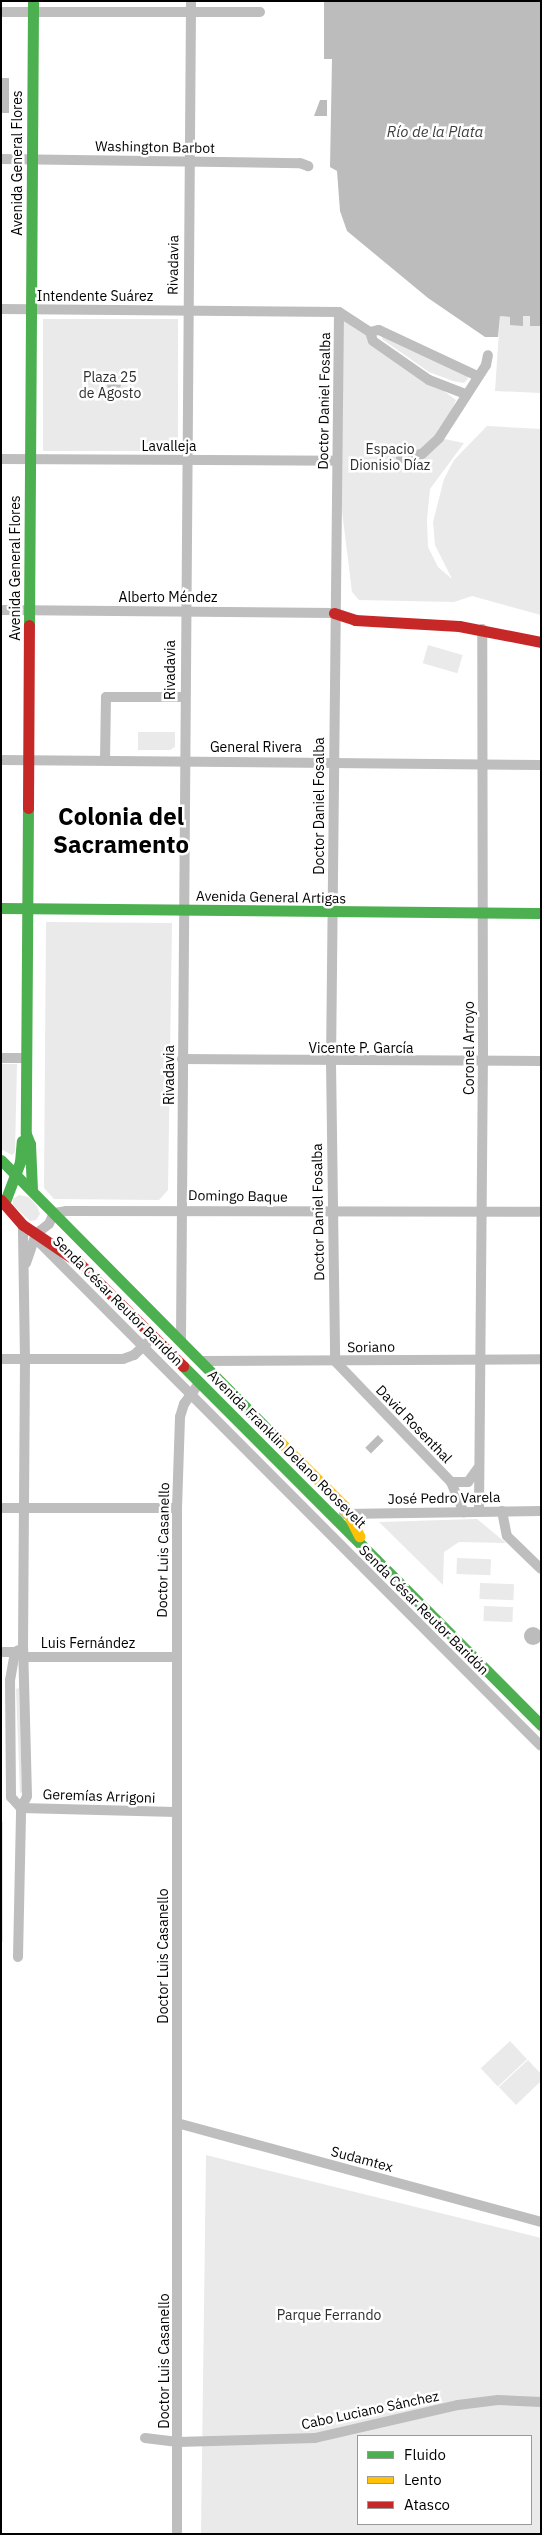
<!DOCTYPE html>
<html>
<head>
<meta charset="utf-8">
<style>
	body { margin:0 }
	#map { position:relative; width:542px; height:2535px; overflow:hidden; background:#fff; font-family:"IBM Plex Sans",sans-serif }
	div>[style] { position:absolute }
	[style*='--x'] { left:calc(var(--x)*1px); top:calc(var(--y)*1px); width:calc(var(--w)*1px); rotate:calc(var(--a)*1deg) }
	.green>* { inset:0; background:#eaeaea; transform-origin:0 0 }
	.water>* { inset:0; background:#bcbcbc; transform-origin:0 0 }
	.round { border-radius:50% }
	.street>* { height:10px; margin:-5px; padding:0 5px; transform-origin:5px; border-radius:5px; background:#bebebe }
	.fast>* { height:11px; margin:-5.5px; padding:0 5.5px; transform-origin:5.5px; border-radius:5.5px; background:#4caf50 }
	.slow>* { height:11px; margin:-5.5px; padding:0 5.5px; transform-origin:5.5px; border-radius:5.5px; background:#ffc107 }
	.jam>* { height:11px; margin:-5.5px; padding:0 5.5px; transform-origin:5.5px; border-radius:5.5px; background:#c62828 }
	span { translate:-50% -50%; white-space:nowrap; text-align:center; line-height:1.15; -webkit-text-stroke:5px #fff; paint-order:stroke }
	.street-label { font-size:14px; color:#000 }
	.park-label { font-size:14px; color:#2f2f2f }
	.water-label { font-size:15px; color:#404040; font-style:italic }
	.town-label { font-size:24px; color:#000; font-weight:700 }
	.frame { position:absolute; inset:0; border:2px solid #000; pointer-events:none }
	.legend { position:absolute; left:357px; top:2435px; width:175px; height:90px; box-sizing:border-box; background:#fff; border:1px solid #999; margin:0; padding:6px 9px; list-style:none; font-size:15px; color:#000 }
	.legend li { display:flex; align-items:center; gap:10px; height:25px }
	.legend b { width:25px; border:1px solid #999 }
</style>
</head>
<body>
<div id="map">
	<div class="green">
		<div style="clip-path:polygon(500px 316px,510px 317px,523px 325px,523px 316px,531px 316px,530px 326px,541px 326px,541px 393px,495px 391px)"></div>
		<div style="clip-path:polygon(343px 317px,456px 400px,439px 438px,464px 443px,430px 489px,427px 520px,428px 547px,438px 567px,452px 579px,435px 545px,433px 522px,444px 479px,454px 460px,487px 426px,541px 429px,541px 615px,472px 596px,454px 602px,359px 600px,352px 592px,340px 495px)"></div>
		<div style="left:178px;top:319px;width:132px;height:135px;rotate:90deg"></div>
		<div style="clip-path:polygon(383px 336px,467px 376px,468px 379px,464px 383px,453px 381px,429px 372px,382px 339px)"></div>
		<div style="left:428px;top:645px;width:36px;height:19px;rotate:16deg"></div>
		<div style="clip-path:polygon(138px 732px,175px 732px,175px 747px,170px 750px,138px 750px)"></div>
		<div style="clip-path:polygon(46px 922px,172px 923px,168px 1190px,159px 1200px,54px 1199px,44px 1188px)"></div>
		<div style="clip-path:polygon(1px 1064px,17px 1064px,15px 1152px,12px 1155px,1px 1149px)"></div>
		<div style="clip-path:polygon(19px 1195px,29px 1197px,37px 1206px,40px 1214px,36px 1220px,30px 1221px,13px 1205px,13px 1199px)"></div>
		<div style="clip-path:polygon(477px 1519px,506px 1543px,459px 1542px,444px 1552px,443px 1585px,379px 1522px)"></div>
		<div style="left:457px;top:1558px;width:34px;height:16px;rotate:2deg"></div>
		<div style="left:480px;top:1583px;width:34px;height:16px;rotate:2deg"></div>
		<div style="left:484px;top:1606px;width:29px;height:15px;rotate:2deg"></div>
		<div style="clip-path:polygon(19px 1688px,22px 1792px,20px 1793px,16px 1689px)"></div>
		<div style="left:1px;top:1822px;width:2px;height:120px"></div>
		<div style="left:510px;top:2041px;width:25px;height:40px;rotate:47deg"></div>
		<div style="clip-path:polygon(528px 2060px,541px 2074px,541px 2081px,516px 2105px,499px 2087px)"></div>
		<div style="clip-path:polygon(evenodd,206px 2155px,541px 2238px,541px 2534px,201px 2534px,206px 2155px,358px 2436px,531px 2436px,531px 2524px,358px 2524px,358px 2436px)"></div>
	</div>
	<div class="water">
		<div style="clip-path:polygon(324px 1px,541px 1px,541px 326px,530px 326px,530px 316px,523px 316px,523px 326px,510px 325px,510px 317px,500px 316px,498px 337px,485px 337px,428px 298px,347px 231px,340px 211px,337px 171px,330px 167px,332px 59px,324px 59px)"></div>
		<div style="left:1px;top:78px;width:8px;height:35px"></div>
		<div style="clip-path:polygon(320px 100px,327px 100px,327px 116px,314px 116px)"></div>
		<div class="round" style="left:107px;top:377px;width:14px;height:14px"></div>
		<div style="left:378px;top:1435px;width:8px;height:18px;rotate:45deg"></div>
		<div class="round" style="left:524px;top:1627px;width:18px;height:18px"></div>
	</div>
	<div class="street">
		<div style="--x:1;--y:12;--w:259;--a:0"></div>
		<div style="--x:1;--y:159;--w:299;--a:0.8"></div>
		<div style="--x:300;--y:163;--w:9;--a:21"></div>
		<div style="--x:1;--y:309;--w:338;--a:0.5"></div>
		<div style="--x:339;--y:312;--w:37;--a:33"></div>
		<div style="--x:370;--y:332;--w:9;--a:-13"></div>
		<div style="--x:379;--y:330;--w:108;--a:25.1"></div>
		<div style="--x:339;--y:312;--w:750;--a:90.61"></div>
		<div style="--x:331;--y:1062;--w:299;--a:89.2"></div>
		<div style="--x:335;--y:1361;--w:168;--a:46.2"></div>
		<div style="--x:451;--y:1482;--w:33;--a:67"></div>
		<div style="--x:370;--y:332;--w:9;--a:72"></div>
		<div style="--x:373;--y:341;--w:68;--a:34.9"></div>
		<div style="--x:429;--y:380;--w:40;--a:21"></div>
		<div style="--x:401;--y:458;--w:21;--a:-11"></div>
		<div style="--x:422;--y:454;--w:23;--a:-43"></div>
		<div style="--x:439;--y:438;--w:87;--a:-57.2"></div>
		<div style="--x:486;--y:365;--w:10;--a:-79"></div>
		<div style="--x:1;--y:459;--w:336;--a:0.3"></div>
		<div style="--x:1;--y:610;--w:333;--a:0.5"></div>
		<div style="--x:1;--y:760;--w:540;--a:0.53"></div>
		<div style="--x:105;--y:760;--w:63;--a:-89.1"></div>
		<div style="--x:106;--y:697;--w:78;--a:0"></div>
		<div style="--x:1;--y:1058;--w:25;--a:0"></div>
		<div style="--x:182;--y:1059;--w:359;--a:0.3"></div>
		<div style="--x:39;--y:1242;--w:711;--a:45.11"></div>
		<div style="--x:26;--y:1263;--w:31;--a:-71"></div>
		<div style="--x:36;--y:1234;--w:16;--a:-38"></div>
		<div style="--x:49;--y:1224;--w:12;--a:-66"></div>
		<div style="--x:54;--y:1213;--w:12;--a:-9"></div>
		<div style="--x:66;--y:1211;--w:475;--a:0.1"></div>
		<div style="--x:181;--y:1339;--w:1338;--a:-89.57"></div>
		<div style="--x:1;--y:1359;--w:122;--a:0"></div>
		<div style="--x:123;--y:1359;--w:12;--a:-20"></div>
		<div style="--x:134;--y:1355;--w:18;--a:-43"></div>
		<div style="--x:202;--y:1361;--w:339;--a:-0.3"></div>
		<div style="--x:451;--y:1482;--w:17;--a:0"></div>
		<div style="--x:468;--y:1482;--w:17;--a:-54"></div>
		<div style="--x:1;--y:1508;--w:176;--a:0"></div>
		<div style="--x:479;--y:1511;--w:450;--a:-89.5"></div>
		<div style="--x:483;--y:1061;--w:432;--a:-90.1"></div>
		<div style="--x:502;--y:1511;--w:25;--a:79"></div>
		<div style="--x:507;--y:1536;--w:47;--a:44.1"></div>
		<div style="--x:344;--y:1514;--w:197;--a:-0.9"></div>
		<div style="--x:19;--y:1650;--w:4;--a:153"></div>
		<div style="--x:15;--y:1652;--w:28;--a:100"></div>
		<div style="--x:10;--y:1680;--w:117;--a:89.5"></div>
		<div style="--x:11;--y:1797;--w:15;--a:48"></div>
		<div style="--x:1;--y:1652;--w:14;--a:0"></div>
		<div style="--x:15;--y:1652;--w:10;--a:29"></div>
		<div style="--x:24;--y:1657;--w:151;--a:0"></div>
		<div style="--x:21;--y:1808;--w:155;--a:1.5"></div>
		<div style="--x:18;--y:1957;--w:149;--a:-88.8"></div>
		<div style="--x:21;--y:1808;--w:13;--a:-63"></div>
		<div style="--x:27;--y:1796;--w:149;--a:-91.5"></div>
		<div style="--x:23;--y:1647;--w:288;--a:-89.6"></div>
		<div style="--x:25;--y:1359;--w:134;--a:-90.9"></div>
		<div style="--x:177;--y:2123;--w:377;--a:15.2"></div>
		<div style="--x:145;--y:2438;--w:33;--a:7"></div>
		<div style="--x:178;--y:2442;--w:137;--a:-1.7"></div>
		<div style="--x:315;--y:2438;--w:147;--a:-13"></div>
		<div style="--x:458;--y:2405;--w:40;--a:-7.1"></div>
		<div style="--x:498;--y:2400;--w:43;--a:2.7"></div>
		<div style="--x:177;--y:2534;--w:1026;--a:-90"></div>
		<div style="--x:177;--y:1508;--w:91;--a:-88.1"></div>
		<div style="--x:180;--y:1417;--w:14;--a:-73"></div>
		<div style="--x:184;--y:1404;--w:26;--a:-54"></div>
	</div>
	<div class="fast">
		<div style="--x:29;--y:625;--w:624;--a:-89.63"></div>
		<div style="--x:28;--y:808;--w:326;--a:90.4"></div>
		<div style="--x:26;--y:1134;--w:11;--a:68"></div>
		<div style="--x:30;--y:1144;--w:46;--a:87.5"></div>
		<div style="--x:1;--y:908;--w:540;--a:0.53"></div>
		<div style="--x:1;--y:1160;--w:388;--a:45.3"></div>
		<div style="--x:4;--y:1204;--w:45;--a:-69.1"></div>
		<div style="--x:20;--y:1162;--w:21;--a:-85"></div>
		<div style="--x:183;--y:1366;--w:507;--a:45.08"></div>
	</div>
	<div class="slow">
		<div style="--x:274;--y:1436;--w:99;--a:45"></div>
		<div style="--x:344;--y:1506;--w:34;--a:63"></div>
	</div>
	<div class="jam">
		<div style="--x:334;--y:613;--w:22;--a:18"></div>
		<div style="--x:355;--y:620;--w:104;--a:3.3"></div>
		<div style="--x:459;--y:626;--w:84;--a:11"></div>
		<div style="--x:28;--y:808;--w:183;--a:-89.7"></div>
		<div style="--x:1;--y:1200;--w:33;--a:49"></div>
		<div style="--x:23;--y:1225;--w:66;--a:33.9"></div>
		<div style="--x:78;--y:1262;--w:148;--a:44.7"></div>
	</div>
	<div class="street-label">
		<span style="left:155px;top:147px;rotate:1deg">Washington Barbot</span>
		<span style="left:17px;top:163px;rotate:-90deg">Avenida General Flores</span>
		<span style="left:173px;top:265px;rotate:-89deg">Rivadavia</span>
		<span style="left:95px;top:296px">Intendente Suárez</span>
		<span style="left:324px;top:401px;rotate:-89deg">Doctor Daniel Fosalba</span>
		<span style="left:169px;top:446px">Lavalleja</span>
		<span style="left:15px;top:568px;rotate:-90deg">Avenida General Flores</span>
		<span style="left:168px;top:597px">Alberto Méndez</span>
		<span style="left:170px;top:670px;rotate:-90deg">Rivadavia</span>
		<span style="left:256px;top:747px">General Rivera</span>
		<span style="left:319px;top:806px;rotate:-90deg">Doctor Daniel Fosalba</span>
		<span style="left:271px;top:897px;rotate:1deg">Avenida General Artigas</span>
		<span style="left:361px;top:1048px">Vicente P. García</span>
		<span style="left:469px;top:1048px;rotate:-90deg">Coronel Arroyo</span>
		<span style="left:169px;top:1075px;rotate:-90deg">Rivadavia</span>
		<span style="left:238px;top:1196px;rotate:1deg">Domingo Baque</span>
		<span style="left:318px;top:1212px;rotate:-91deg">Doctor Daniel Fosalba</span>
		<span style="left:118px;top:1301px;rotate:45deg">Senda César Reutor Baridón</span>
		<span style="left:371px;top:1347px;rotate:-1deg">Soriano</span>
		<span style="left:414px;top:1424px;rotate:46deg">David Rosenthal</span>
		<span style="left:287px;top:1449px;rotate:45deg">Avenida Franklin Delano Roosevelt</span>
		<span style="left:444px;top:1498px;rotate:-1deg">José Pedro Varela</span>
		<span style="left:163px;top:1550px;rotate:-89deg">Doctor Luis Casanello</span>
		<span style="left:424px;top:1610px;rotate:45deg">Senda César Reutor Baridón</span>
		<span style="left:88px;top:1643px">Luis Fernández</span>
		<span style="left:99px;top:1796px;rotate:2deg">Geremías Arrigoni</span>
		<span style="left:163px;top:1956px;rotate:-90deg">Doctor Luis Casanello</span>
		<span style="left:362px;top:2159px;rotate:15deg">Sudamtex</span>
		<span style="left:164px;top:2361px;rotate:-90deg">Doctor Luis Casanello</span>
		<span style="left:370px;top:2410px;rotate:-12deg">Cabo Luciano Sánchez</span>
	</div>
	<div class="park-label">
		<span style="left:110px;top:385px">Plaza 25<br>de Agosto</span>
		<span style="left:390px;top:457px">Espacio<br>Dionisio Díaz</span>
		<span style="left:329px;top:2315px">Parque Ferrando</span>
	</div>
	<div class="water-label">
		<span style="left:435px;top:132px">Río de la Plata</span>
	</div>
	<div class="town-label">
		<span style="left:121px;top:831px">Colonia del<br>Sacramento</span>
	</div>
	<div class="frame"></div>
	<ul class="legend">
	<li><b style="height:6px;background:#4caf50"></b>Fluido</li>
	<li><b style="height:6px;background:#ffc107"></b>Lento</li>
	<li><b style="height:6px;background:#c62828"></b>Atasco</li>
	</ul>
</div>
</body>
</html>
